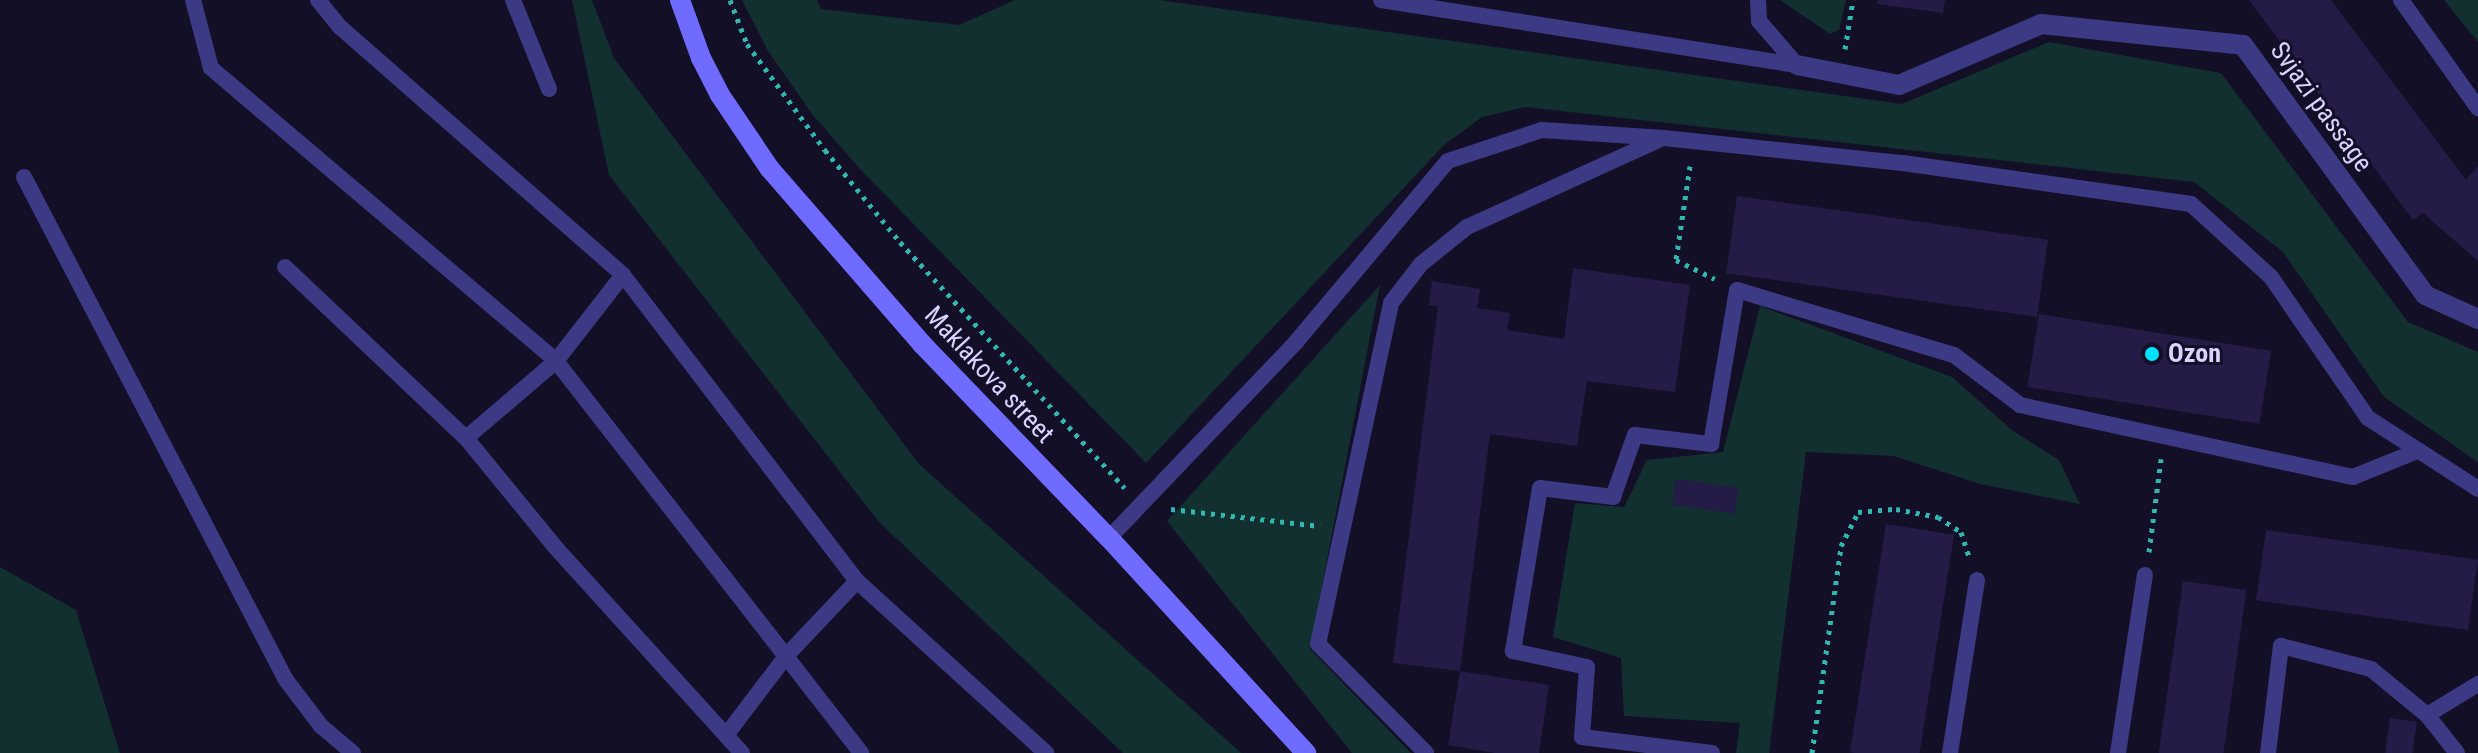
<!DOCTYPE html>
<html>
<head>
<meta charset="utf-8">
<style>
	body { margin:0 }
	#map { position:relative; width:2478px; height:753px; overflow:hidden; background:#130f26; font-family:"Roboto Condensed",sans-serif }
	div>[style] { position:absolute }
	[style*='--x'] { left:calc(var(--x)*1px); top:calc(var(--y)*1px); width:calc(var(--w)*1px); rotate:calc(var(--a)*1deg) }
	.green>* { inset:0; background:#12302f }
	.building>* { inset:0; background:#241b47; transform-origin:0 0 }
	.path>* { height:5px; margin-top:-2.5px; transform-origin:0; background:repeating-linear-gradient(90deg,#2fb8b0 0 4px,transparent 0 10px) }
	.lane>* { height:16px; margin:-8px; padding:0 8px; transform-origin:8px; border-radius:8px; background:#3d3a85 }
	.street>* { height:20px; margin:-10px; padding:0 10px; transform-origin:10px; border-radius:10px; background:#3d3a85 }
	.secondary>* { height:20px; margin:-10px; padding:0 10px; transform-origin:10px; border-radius:10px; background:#6f6bff }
	.dots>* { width:22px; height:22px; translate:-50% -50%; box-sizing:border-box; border:4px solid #130f26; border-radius:50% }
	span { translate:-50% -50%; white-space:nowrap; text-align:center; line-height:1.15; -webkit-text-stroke:6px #130f26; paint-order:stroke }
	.street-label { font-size:26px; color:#d9d4ff }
	.poi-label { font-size:26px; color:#d9d4ff; font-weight:700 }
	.left { translate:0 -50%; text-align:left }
</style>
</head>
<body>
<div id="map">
	<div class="green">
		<div style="clip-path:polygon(572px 0,592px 0,614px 58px,919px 464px,1241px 753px,1123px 753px,879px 522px,609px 175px)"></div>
		<div style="clip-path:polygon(742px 0,817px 0,821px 9px,959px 25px,1015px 0,1159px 0,1902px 104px,2049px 42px,2221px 73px,2408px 322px,2478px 352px,2478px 462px,2384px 397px,2283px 252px,2194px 182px,1525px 107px,1482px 117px,1444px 145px,1146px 463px,860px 169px,812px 114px,768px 51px)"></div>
		<div style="clip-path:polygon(1780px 0,1846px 0,1839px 30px,1830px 34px)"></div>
		<div style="clip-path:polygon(2444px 0,2478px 0,2478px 42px)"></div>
		<div style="clip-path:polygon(1380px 285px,1310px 649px,1411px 753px,1352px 753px,1167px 521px)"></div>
		<div style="clip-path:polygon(1760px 306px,1952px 377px,2013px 431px,2059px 460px,2080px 504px,1980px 484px,1894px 456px,1806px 452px,1769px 753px,1736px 753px,1740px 723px,1624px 716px,1621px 658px,1553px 637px,1575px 503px,1624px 507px,1647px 460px,1723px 452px)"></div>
		<div style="clip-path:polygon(0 567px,76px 610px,120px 753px,0 753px)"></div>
	</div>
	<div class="building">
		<div style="clip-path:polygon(1878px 0,1945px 0,1943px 13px,1877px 4px)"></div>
		<div style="clip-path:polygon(2249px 0,2331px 0,2466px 180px,2478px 166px,2478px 261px,2423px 213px,2413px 220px)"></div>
		<div style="left:1737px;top:196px;width:314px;height:78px;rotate:8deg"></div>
		<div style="clip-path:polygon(1573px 268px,1690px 285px,1675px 392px,1587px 381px,1577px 446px,1490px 434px,1460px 671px,1393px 663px,1438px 306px,1429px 305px,1432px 281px,1480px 289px,1477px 308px,1510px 313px,1507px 330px,1564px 339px)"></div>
		<div style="left:2039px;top:314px;width:235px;height:74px;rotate:9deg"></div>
		<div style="left:1676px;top:479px;width:63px;height:26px;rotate:8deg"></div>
		<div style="left:1886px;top:524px;width:69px;height:231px;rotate:9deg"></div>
		<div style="left:2266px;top:530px;width:214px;height:71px;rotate:8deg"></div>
		<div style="left:2183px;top:581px;width:64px;height:174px;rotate:8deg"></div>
		<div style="clip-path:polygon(1460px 671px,1549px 685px,1539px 753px,1495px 753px,1448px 745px)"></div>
		<div style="left:2390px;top:718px;width:27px;height:35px;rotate:8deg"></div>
	</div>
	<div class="path">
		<div style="--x:730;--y:0;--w:47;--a:68.9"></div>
		<div style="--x:747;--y:44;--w:132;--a:53.7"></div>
		<div style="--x:825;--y:150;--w:119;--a:50.8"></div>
		<div style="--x:900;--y:242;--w:333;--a:47.6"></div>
		<div style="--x:1845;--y:49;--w:50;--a:-80.7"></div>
		<div style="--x:1690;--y:166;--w:95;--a:98.5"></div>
		<div style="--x:1676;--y:260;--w:43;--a:26"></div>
		<div style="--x:1171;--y:509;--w:150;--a:6.5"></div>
		<div style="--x:2149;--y:552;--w:94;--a:-82.6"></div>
		<div style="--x:1812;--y:753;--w:209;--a:-82"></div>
		<div style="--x:1841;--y:546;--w:38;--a:-63"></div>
		<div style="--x:1858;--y:512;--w:38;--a:-5"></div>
		<div style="--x:1896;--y:509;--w:43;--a:10.8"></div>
		<div style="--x:1938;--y:517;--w:27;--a:33"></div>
		<div style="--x:1961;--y:532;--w:28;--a:72"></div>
	</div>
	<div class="lane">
		<div style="--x:193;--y:0;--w:70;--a:75.2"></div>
		<div style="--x:211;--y:68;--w:453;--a:40.3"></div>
		<div style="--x:556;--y:361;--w:497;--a:52.1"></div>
		<div style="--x:318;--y:0;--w:35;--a:51"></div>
		<div style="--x:340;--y:27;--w:376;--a:41.2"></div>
		<div style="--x:623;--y:275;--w:385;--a:52.6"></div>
		<div style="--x:857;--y:581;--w:256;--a:42.3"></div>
		<div style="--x:513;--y:0;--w:96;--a:68"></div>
		<div style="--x:1381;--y:0;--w:421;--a:8.9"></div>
		<div style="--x:1758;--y:0;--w:21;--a:87"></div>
		<div style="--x:1759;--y:21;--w:58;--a:49.2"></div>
		<div style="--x:2401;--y:0;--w:133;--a:54.5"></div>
		<div style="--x:24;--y:177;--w:567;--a:62.49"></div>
		<div style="--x:286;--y:680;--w:58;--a:52.7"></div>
		<div style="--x:321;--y:726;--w:42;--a:40.2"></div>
		<div style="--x:285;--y:267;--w:249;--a:43.4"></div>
		<div style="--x:466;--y:438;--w:142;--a:50.7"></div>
		<div style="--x:556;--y:548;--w:277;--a:47.8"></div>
		<div style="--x:466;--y:438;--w:118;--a:-40.5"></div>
		<div style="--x:556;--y:361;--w:109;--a:-52.1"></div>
		<div style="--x:1109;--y:538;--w:271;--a:-46.3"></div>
		<div style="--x:1296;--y:342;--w:236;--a:-50"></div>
		<div style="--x:1448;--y:161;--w:99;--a:-18.3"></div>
		<div style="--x:1542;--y:130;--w:122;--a:3.8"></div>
		<div style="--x:1664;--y:138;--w:240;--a:6"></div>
		<div style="--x:1903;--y:163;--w:291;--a:8.1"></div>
		<div style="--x:2191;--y:204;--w:108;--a:42.4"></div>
		<div style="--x:2271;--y:277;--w:171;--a:55.5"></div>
		<div style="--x:2368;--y:418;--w:131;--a:32.8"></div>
		<div style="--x:727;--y:734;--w:99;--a:-52.8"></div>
		<div style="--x:787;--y:655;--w:102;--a:-46.6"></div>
		<div style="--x:1426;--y:753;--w:153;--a:-134.7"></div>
		<div style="--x:1318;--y:644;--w:349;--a:-77.9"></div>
		<div style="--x:1391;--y:303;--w:49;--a:-52.4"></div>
		<div style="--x:1421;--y:264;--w:59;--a:-38.8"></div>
		<div style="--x:1467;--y:227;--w:211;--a:-24.4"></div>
		<div style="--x:1712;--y:753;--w:131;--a:-173"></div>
		<div style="--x:1582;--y:737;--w:70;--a:-85.9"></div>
		<div style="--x:1587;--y:667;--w:76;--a:-167.8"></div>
		<div style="--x:1513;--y:651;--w:165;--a:-80.6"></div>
		<div style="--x:1540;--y:488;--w:74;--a:7"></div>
		<div style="--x:1613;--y:497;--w:66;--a:-70.5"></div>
		<div style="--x:1635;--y:435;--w:77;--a:6.8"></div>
		<div style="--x:1711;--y:444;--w:156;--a:-80.4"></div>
		<div style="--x:1737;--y:290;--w:227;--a:16.7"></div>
		<div style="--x:1954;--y:355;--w:83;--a:37.1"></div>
		<div style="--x:2020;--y:405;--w:341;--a:12.2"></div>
		<div style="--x:2353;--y:477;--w:69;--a:-22.1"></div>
		<div style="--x:1950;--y:753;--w:175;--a:-81.1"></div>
		<div style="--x:2118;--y:753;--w:180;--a:-81.4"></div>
		<div style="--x:2268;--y:753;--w:108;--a:-83.1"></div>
		<div style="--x:2281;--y:646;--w:93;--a:14.3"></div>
		<div style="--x:2371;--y:669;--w:72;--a:39.4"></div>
		<div style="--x:2457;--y:753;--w:48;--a:-128.3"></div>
		<div style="--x:2427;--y:715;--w:60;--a:-31.3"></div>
	</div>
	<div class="street">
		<div style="--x:1797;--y:65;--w:104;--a:11.1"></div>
		<div style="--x:1899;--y:85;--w:155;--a:-23.2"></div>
		<div style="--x:2041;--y:24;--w:203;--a:5.9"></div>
		<div style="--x:2243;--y:45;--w:309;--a:53.9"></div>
		<div style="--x:2425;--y:295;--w:58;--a:24.4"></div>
	</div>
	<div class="secondary">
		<div style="--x:680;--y:0;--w:62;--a:70.1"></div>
		<div style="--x:701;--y:58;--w:42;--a:62.8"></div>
		<div style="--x:720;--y:95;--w:89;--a:56"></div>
		<div style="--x:770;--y:169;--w:232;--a:49"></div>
		<div style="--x:922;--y:344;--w:269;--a:46.1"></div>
		<div style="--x:1109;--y:538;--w:292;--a:47.5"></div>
	</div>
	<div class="dots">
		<div style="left:2152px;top:354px;background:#00e5ff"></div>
	</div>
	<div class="street-label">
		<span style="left:2321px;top:107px;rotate:54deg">Svjazi passage</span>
		<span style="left:989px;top:375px;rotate:47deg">Maklakova street</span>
	</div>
	<div class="poi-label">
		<span class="left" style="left:2168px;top:354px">Ozon</span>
	</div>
</div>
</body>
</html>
